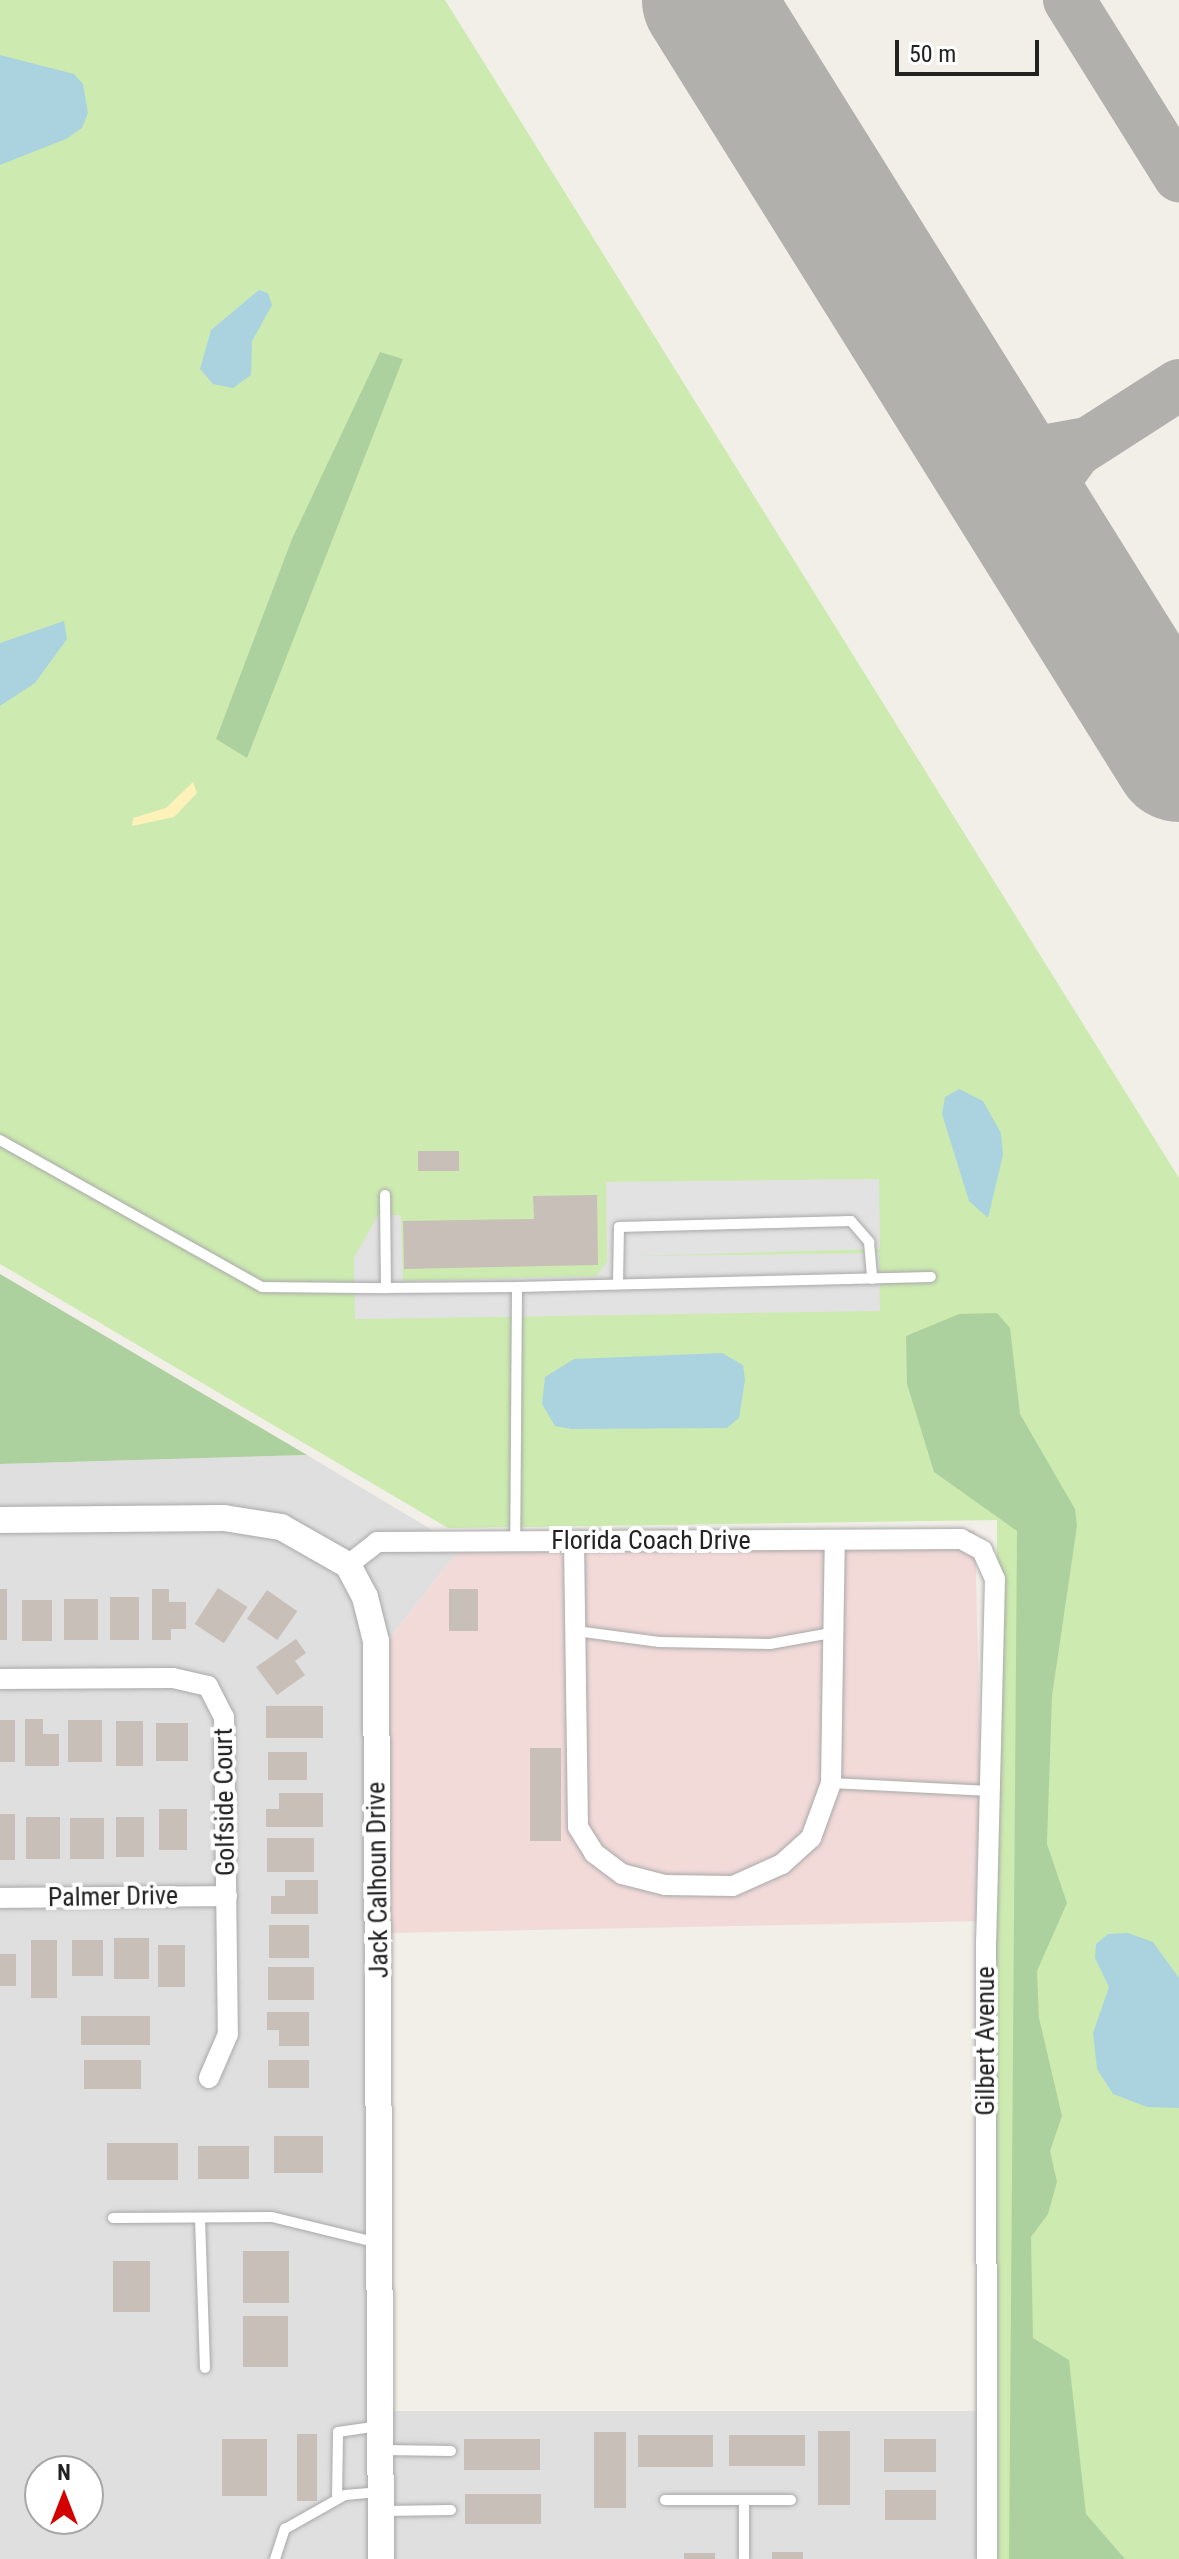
<!DOCTYPE html>
<html>
<head>
<meta charset="utf-8">
<style>
	body { margin:0 }
	#map { position:relative; width:1179px; height:2559px; overflow:hidden; background:#f2efe9; font-family:"Roboto Condensed",sans-serif }
	div>[style] { position:absolute }
	[style*='--x'] { left:calc(var(--x)*1px); top:calc(var(--y)*1px); width:calc(var(--w)*1px); rotate:calc(var(--a)*1deg) }
	.residential>* { inset:0; background:#e0dfdf; transform-origin:0 0 }
	.commercial>* { inset:0; background:#f2dad9 }
	.grass>* { inset:0; background:#cdebb0 }
	.forest>* { inset:0; background:#add19e }
	.sand>* { inset:0; background:#fff1ba }
	.parking>* { inset:0; background:#e2e2e2 }
	.water>* { inset:0; background:#aad3df }
	.taxiway>* { height:52px; margin:-26px; padding:0 26px; transform-origin:26px; border-radius:26px; background:#b1b0ac }
	.runway>* { height:130px; margin:-65px; padding:0 65px; transform-origin:65px; border-radius:65px; background:#b1b0ac }
	.building>* { inset:0; background:#c7bfb8; transform-origin:0 0 }
	.roads { filter:drop-shadow(0 0 2px #a9a9a9) drop-shadow(0 0 2px #a9a9a9) }
	.service>* { height:10px; margin:-5px; padding:0 5px; transform-origin:5px; border-radius:5px; background:#fff }
	.minor>* { height:20px; margin:-10px; padding:0 10px; transform-origin:10px; border-radius:10px; background:#fff }
	.tertiary>* { height:26px; margin:-13px; padding:0 13px; transform-origin:13px; border-radius:13px; background:#fff }
	span { translate:-50% -50%; white-space:nowrap; text-align:center; line-height:1.15; -webkit-text-stroke:8px #fff; paint-order:stroke }
	.street-label { font-size:26px; color:#222 }
	.north { position:absolute; left:24px; top:2455px; width:80px; height:80px; box-sizing:border-box; background:#fff; border:2px solid #a7a7a7; border-radius:50%; rotate:0deg; font-size:22px; font-weight:700; line-height:32px; text-align:center; color:#222 }
	.north::after { content:''; display:block; margin:auto; width:28px; height:36px; background:#d40000; clip-path:polygon(50% 0,100% 100%,50% 72%,0 100%) }
	.scale { position:absolute; left:895px; top:40px; width:144px; height:36px; box-sizing:border-box; border:4px solid #222; border-top:0; padding-left:10px; font-size:24px; line-height:28px; white-space:nowrap; color:#222; -webkit-text-stroke:6px #fff; paint-order:stroke }
</style>
</head>
<body>
<div id="map">
	<div class="residential">
		<div style="clip-path:polygon(307px 1455px,444px 1537px,468px 1538px,386px 1643px,354px 1556px,284px 1517px,0 1509px,0 1464px)"></div>
		<div style="clip-path:polygon(evenodd,224px 1529px,278px 1538px,341px 1573px,366px 1642px,371px 2559px,0 2559px,0 1531px,224px 1529px,40px 2471px,88px 2471px,88px 2519px,40px 2519px,40px 2471px)"></div>
		<div style="left:391px;top:2411px;width:594px;height:148px"></div>
	</div>
	<div class="commercial">
		<div style="clip-path:polygon(975px 1530px,984px 1921px,389px 1933px,386px 1643px,468px 1538px)"></div>
	</div>
	<div class="grass">
		<div style="clip-path:polygon(0 0,445px 0,1179px 1178px,1179px 2559px,993px 2559px,997px 1520px,448px 1528px,0 1264px)"></div>
	</div>
	<div class="forest">
		<div style="clip-path:polygon(380px 352px,403px 359px,247px 758px,216px 739px,292px 539px)"></div>
		<div style="clip-path:polygon(0 1274px,307px 1455px,0 1464px)"></div>
		<div style="clip-path:polygon(997px 1313px,1010px 1328px,1020px 1414px,1075px 1509px,1077px 1526px,1052px 1696px,1047px 1844px,1067px 1903px,1037px 1971px,1039px 2018px,1062px 2116px,1050px 2151px,1057px 2182px,1048px 2214px,1031px 2237px,1033px 2338px,1069px 2360px,1086px 2514px,1125px 2559px,1009px 2559px,1017px 1531px,934px 1472px,907px 1384px,906px 1336px,959px 1314px)"></div>
	</div>
	<div class="sand">
		<div style="clip-path:polygon(193px 782px,197px 793px,174px 817px,132px 826px,133px 818px,166px 808px)"></div>
	</div>
	<div class="parking">
		<div style="clip-path:polygon(879px 1179px,880px 1249px,633px 1256px,879px 1253px,880px 1311px,355px 1319px,354px 1258px,378px 1215px,401px 1215px,403px 1281px,596px 1276px,607px 1262px,606px 1182px)"></div>
	</div>
	<div class="water">
		<div style="clip-path:polygon(0 55px,74px 74px,83px 84px,88px 113px,82px 128px,66px 139px,0 165px)"></div>
		<div style="clip-path:polygon(259px 290px,268px 293px,272px 305px,252px 341px,251px 375px,233px 388px,213px 384px,200px 369px,211px 330px)"></div>
		<div style="clip-path:polygon(64px 621px,67px 639px,35px 683px,0 706px,0 643px)"></div>
		<div style="clip-path:polygon(959px 1089px,983px 1101px,1001px 1133px,1003px 1155px,988px 1218px,969px 1201px,942px 1114px,945px 1097px)"></div>
		<div style="clip-path:polygon(722px 1353px,743px 1365px,745px 1380px,739px 1418px,727px 1428px,571px 1429px,555px 1426px,542px 1404px,545px 1377px,574px 1359px)"></div>
		<div style="clip-path:polygon(1128px 1933px,1153px 1942px,1179px 1978px,1179px 2108px,1147px 2107px,1113px 2094px,1097px 2069px,1093px 2033px,1109px 1987px,1095px 1958px,1096px 1944px,1108px 1934px)"></div>
	</div>
	<div class="taxiway">
		<div style="--x:1069;--y:0;--w:208;--a:58"></div>
		<div style="--x:877;--y:264;--w:198;--a:57.4"></div>
		<div style="--x:984;--y:431;--w:52;--a:25.1"></div>
		<div style="--x:1031;--y:453;--w:56;--a:-10.3"></div>
		<div style="--x:1155;--y:711;--w:185;--a:-121.7"></div>
		<div style="--x:1058;--y:554;--w:49;--a:-100.6"></div>
		<div style="--x:1049;--y:506;--w:30;--a:-75"></div>
		<div style="--x:1057;--y:477;--w:32;--a:-54"></div>
		<div style="--x:1076;--y:451;--w:122;--a:-32.7"></div>
	</div>
	<div class="runway">
		<div style="--x:707;--y:0;--w:892;--a:58.06"></div>
	</div>
	<div class="building">
		<div style="left:459px;top:1151px;width:20px;height:41px;rotate:90deg"></div>
		<div style="clip-path:polygon(597px 1195px,598px 1265px,404px 1269px,403px 1221px,534px 1219px,533px 1196px)"></div>
		<div style="left:218px;top:1588px;width:35px;height:43px;rotate:33deg"></div>
		<div style="left:0;top:1589px;width:7px;height:51px"></div>
		<div style="clip-path:polygon(152px 1589px,169px 1589px,169px 1602px,186px 1602px,186px 1629px,171px 1629px,171px 1640px,152px 1640px)"></div>
		<div style="left:449px;top:1589px;width:29px;height:42px"></div>
		<div style="left:267px;top:1590px;width:37px;height:35px;rotate:35deg"></div>
		<div style="left:110px;top:1597px;width:29px;height:43px"></div>
		<div style="left:64px;top:1599px;width:34px;height:41px"></div>
		<div style="left:22px;top:1600px;width:30px;height:41px"></div>
		<div style="clip-path:polygon(296px 1639px,306px 1653px,295px 1661px,305px 1675px,277px 1695px,256px 1667px)"></div>
		<div style="left:266px;top:1706px;width:57px;height:32px"></div>
		<div style="clip-path:polygon(25px 1719px,43px 1719px,43px 1734px,59px 1734px,59px 1766px,25px 1766px)"></div>
		<div style="left:0;top:1720px;width:15px;height:42px"></div>
		<div style="left:68px;top:1720px;width:34px;height:42px"></div>
		<div style="left:116px;top:1721px;width:27px;height:45px"></div>
		<div style="left:156px;top:1723px;width:32px;height:38px"></div>
		<div style="left:530px;top:1748px;width:31px;height:93px"></div>
		<div style="left:268px;top:1752px;width:39px;height:28px"></div>
		<div style="clip-path:polygon(279px 1793px,323px 1793px,323px 1827px,266px 1827px,266px 1809px,279px 1809px)"></div>
		<div style="left:159px;top:1809px;width:28px;height:41px"></div>
		<div style="left:0;top:1814px;width:15px;height:46px"></div>
		<div style="left:26px;top:1817px;width:34px;height:42px"></div>
		<div style="left:116px;top:1817px;width:28px;height:40px"></div>
		<div style="left:70px;top:1818px;width:34px;height:41px"></div>
		<div style="left:267px;top:1838px;width:47px;height:34px"></div>
		<div style="clip-path:polygon(285px 1880px,318px 1880px,318px 1914px,271px 1914px,271px 1896px,285px 1896px)"></div>
		<div style="left:269px;top:1925px;width:40px;height:33px"></div>
		<div style="left:114px;top:1938px;width:35px;height:41px"></div>
		<div style="left:31px;top:1940px;width:26px;height:58px"></div>
		<div style="left:72px;top:1940px;width:31px;height:36px"></div>
		<div style="left:158px;top:1945px;width:27px;height:42px"></div>
		<div style="left:0;top:1954px;width:16px;height:32px"></div>
		<div style="left:268px;top:1967px;width:46px;height:33px"></div>
		<div style="clip-path:polygon(267px 2012px,309px 2012px,309px 2046px,279px 2046px,279px 2030px,267px 2030px)"></div>
		<div style="left:81px;top:2016px;width:69px;height:29px"></div>
		<div style="left:84px;top:2060px;width:57px;height:29px"></div>
		<div style="left:268px;top:2060px;width:41px;height:28px"></div>
		<div style="left:274px;top:2136px;width:49px;height:37px"></div>
		<div style="left:107px;top:2143px;width:71px;height:37px"></div>
		<div style="left:198px;top:2146px;width:51px;height:33px"></div>
		<div style="left:243px;top:2251px;width:46px;height:52px"></div>
		<div style="left:113px;top:2261px;width:37px;height:51px"></div>
		<div style="left:243px;top:2316px;width:45px;height:51px"></div>
		<div style="left:818px;top:2431px;width:32px;height:74px"></div>
		<div style="left:594px;top:2432px;width:32px;height:76px"></div>
		<div style="left:297px;top:2434px;width:20px;height:67px"></div>
		<div style="left:638px;top:2435px;width:75px;height:32px"></div>
		<div style="left:729px;top:2435px;width:76px;height:31px"></div>
		<div style="left:222px;top:2439px;width:45px;height:57px"></div>
		<div style="left:464px;top:2439px;width:76px;height:31px"></div>
		<div style="left:884px;top:2439px;width:52px;height:33px"></div>
		<div style="left:885px;top:2490px;width:51px;height:30px"></div>
		<div style="left:465px;top:2494px;width:76px;height:30px"></div>
		<div style="left:772px;top:2552px;width:31px;height:7px"></div>
		<div style="left:684px;top:2553px;width:31px;height:6px"></div>
	</div>
	<div class="roads">
		<div class="service">
			<div style="--x:0;--y:1140;--w:300;--a:29.3"></div>
			<div style="--x:262;--y:1287;--w:124;--a:0.5"></div>
			<div style="--x:385;--y:1195;--w:93;--a:89.4"></div>
			<div style="--x:386;--y:1288;--w:131;--a:-0.4"></div>
			<div style="--x:517;--y:1287;--w:255;--a:90.4"></div>
			<div style="--x:618;--y:1284;--w:57;--a:-89"></div>
			<div style="--x:619;--y:1227;--w:232;--a:-1.5"></div>
			<div style="--x:851;--y:1221;--w:28;--a:49"></div>
			<div style="--x:869;--y:1242;--w:37;--a:85"></div>
			<div style="--x:517;--y:1287;--w:414;--a:-1.4"></div>
			<div style="--x:576;--y:1631;--w:84;--a:7.5"></div>
			<div style="--x:659;--y:1642;--w:111;--a:1"></div>
			<div style="--x:770;--y:1644;--w:62;--a:-10.2"></div>
			<div style="--x:831;--y:1783;--w:159;--a:2.9"></div>
			<div style="--x:113;--y:2218;--w:159;--a:-0.4"></div>
			<div style="--x:272;--y:2217;--w:110;--a:13.7"></div>
			<div style="--x:200;--y:2218;--w:150;--a:88.1"></div>
			<div style="--x:383;--y:2450;--w:68;--a:0.8"></div>
			<div style="--x:337;--y:2498;--w:66;--a:-89.1"></div>
			<div style="--x:338;--y:2432;--w:41;--a:-8.3"></div>
			<div style="--x:665;--y:2500;--w:126;--a:0"></div>
			<div style="--x:744;--y:2500;--w:59;--a:90"></div>
			<div style="--x:383;--y:2511;--w:68;--a:-0.8"></div>
			<div style="--x:275;--y:2559;--w:32;--a:-72"></div>
			<div style="--x:285;--y:2529;--w:69;--a:-29.5"></div>
			<div style="--x:345;--y:2495;--w:36;--a:-5"></div>
		</div>
		<div class="minor">
			<div style="--x:574;--y:1541;--w:286;--a:89.2"></div>
			<div style="--x:578;--y:1827;--w:31;--a:58"></div>
			<div style="--x:594;--y:1853;--w:35;--a:37"></div>
			<div style="--x:622;--y:1874;--w:44;--a:14.3"></div>
			<div style="--x:665;--y:1885;--w:68;--a:0.8"></div>
			<div style="--x:733;--y:1886;--w:54;--a:-24.2"></div>
			<div style="--x:782;--y:1864;--w:39;--a:-42"></div>
			<div style="--x:811;--y:1838;--w:59;--a:-70"></div>
			<div style="--x:831;--y:1783;--w:243;--a:-89.1"></div>
			<div style="--x:348;--y:1565;--w:37;--a:-38"></div>
			<div style="--x:377;--y:1542;--w:584;--a:-0.29"></div>
			<div style="--x:961;--y:1539;--w:24;--a:28"></div>
			<div style="--x:982;--y:1550;--w:32;--a:66"></div>
			<div style="--x:995;--y:1579;--w:360;--a:91.4"></div>
			<div style="--x:986;--y:1939;--w:620;--a:89.91"></div>
			<div style="--x:0;--y:1679;--w:173;--a:-0.3"></div>
			<div style="--x:173;--y:1678;--w:36;--a:13"></div>
			<div style="--x:208;--y:1686;--w:35;--a:63"></div>
			<div style="--x:224;--y:1717;--w:317;--a:89.3"></div>
			<div style="--x:228;--y:2034;--w:48;--a:113.4"></div>
			<div style="--x:0;--y:1898;--w:227;--a:-0.5"></div>
		</div>
		<div class="tertiary">
			<div style="--x:0;--y:1520;--w:224;--a:-0.5"></div>
			<div style="--x:224;--y:1518;--w:58;--a:9"></div>
			<div style="--x:281;--y:1527;--w:77;--a:29.6"></div>
			<div style="--x:348;--y:1565;--w:36;--a:62"></div>
			<div style="--x:365;--y:1597;--w:45;--a:76"></div>
			<div style="--x:376;--y:1641;--w:918;--a:89.69"></div>
		</div>
	</div>
	<div class="street-label">
		<span style="left:651px;top:1541px">Florida Coach Drive</span>
		<span style="left:225px;top:1802px;rotate:-91deg">Golfside Court</span>
		<span style="left:378px;top:1880px;rotate:-91deg">Jack Calhoun Drive</span>
		<span style="left:113px;top:1897px;rotate:-1deg">Palmer Drive</span>
		<span style="left:986px;top:2041px;rotate:-90deg">Gilbert Avenue</span>
	</div>
	<div class="north">N</div>
	<div class="scale">50 m</div>
</div>
</body>
</html>
